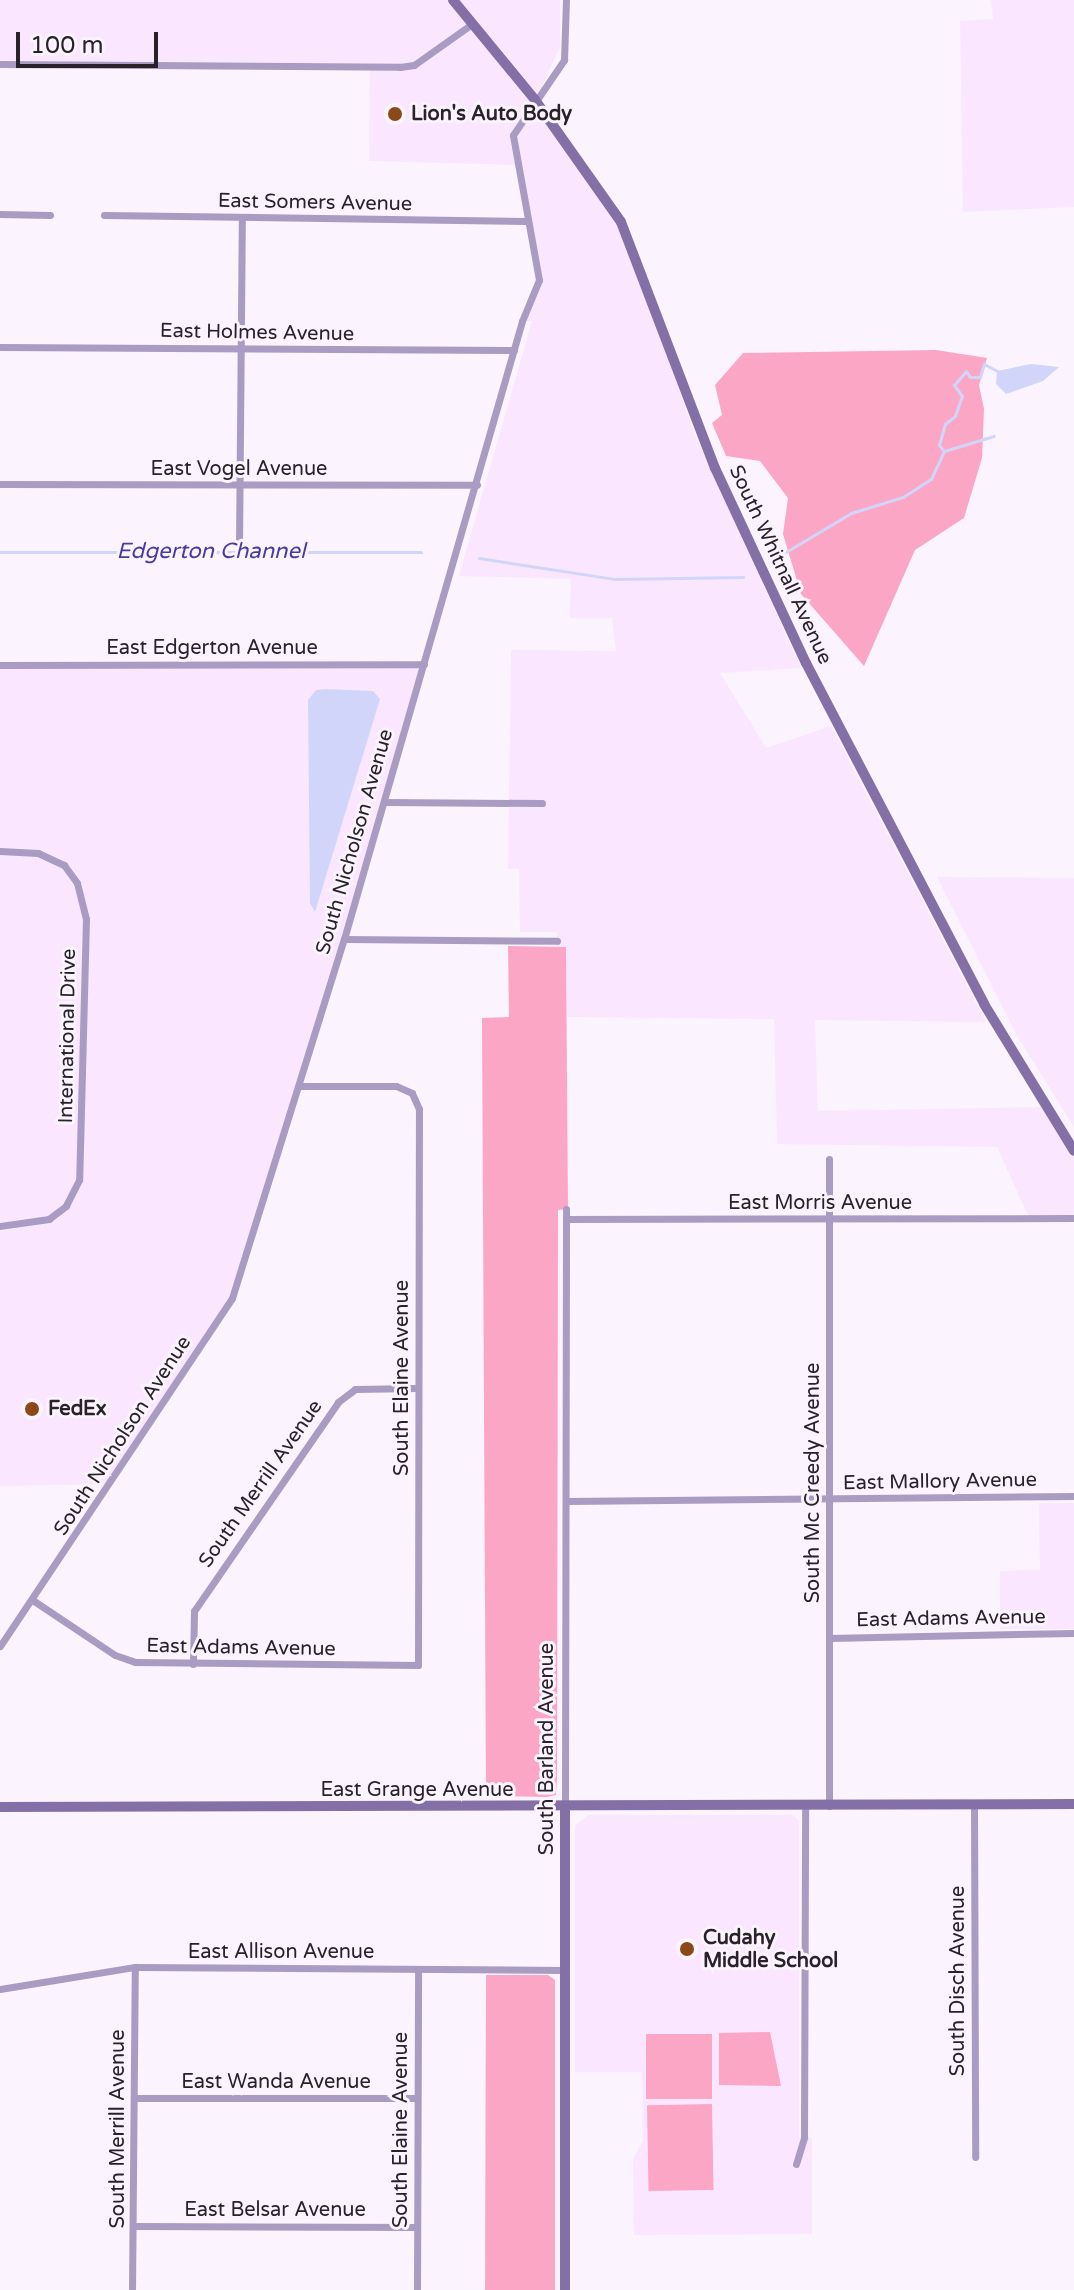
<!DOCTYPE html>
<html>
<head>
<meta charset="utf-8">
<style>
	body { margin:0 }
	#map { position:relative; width:1074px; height:2290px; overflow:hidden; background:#fbf3fd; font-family:"Varela Round",sans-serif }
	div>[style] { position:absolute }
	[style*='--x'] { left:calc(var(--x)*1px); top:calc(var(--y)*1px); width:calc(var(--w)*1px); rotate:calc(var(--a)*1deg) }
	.built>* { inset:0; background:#fae7ff }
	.green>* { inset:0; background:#fca6c6; transform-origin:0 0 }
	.water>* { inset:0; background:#d2d5fa }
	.stream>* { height:3px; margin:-1.5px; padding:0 1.5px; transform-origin:1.5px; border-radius:1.5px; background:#d2d5fa }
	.street>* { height:7px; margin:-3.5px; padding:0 3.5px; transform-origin:3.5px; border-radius:3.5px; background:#a99bc2 }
	.secondary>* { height:10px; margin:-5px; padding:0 5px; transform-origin:5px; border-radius:5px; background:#846fa6 }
	.dots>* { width:22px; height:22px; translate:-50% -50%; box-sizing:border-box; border:4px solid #fbf3fd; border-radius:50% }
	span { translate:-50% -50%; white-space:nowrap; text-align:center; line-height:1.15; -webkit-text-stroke:6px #fbf3fd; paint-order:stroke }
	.poi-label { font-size:20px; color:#29222a; font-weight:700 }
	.left { translate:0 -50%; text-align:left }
	.street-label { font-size:20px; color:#29222a }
	.water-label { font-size:22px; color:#473ba0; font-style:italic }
	.scale { position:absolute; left:16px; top:32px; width:142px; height:36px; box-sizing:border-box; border:4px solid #29222a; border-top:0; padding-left:10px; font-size:24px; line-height:28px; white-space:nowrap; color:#29222a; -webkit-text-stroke:6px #fbf3fd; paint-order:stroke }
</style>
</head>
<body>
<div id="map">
	<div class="built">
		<div style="clip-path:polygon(0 0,560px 0,560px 47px,535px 101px,621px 222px,693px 430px,801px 668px,720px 673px,766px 748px,831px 726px,986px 1022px,815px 1020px,818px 1111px,1046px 1107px,1074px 1151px,1074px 1218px,1029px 1218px,997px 1147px,777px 1144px,774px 1019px,567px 1017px,566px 947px,557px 946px,557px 932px,520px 932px,519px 869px,508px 869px,511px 650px,616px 651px,612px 618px,570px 618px,571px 579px,459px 576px,532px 321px,522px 321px,539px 280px,515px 165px,369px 161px,370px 67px,0 64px)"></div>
		<div style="clip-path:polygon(991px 0,1074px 0,1074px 207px,963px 212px,960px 21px,993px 19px)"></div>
		<div style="clip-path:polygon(424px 664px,232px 1298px,111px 1484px,0 1486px,0 665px)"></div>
		<div style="clip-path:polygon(937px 877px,1074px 878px,1074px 1127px,1016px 1034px)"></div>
		<div style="clip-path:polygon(1039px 1503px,1074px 1503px,1074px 1629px,1000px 1629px,1000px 1571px,1040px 1570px)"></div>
		<div style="clip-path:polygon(588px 1815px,793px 1815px,799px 1821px,799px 2138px,812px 2138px,812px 2234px,634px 2235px,633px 2159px,643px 2141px,642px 2072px,575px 2072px,575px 1826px)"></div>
	</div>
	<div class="green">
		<div style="clip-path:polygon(936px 350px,987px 358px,979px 385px,984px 409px,982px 458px,964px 518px,915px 550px,864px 666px,801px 594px,783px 534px,788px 498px,760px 461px,726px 456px,712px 423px,722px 415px,715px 385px,743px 353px)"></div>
		<div style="clip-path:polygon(508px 946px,566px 947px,568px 1209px,558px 1210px,557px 1778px,556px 1795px,547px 1797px,486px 1796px,482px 1018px,509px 1017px)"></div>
		<div style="clip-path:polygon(486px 1975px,548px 1975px,555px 1980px,555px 2290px,485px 2290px)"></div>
		<div style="clip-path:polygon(770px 2032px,781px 2086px,719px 2085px,719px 2033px)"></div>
		<div style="left:646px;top:2034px;width:66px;height:65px"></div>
		<div style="left:712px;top:2104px;width:86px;height:65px;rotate:89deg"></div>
	</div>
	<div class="water">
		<div style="clip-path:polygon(1031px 364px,1059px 367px,1043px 381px,1006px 394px,996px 384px,997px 371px)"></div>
		<div style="clip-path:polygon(326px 689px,373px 691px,380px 699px,315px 912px,310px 903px,308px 700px,316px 690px)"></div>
	</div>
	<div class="stream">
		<div style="--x:944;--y:451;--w:52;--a:-16.7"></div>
		<div style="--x:0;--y:552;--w:421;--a:0"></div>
		<div style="--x:779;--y:556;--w:84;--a:-30.8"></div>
		<div style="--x:851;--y:513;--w:54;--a:-17.1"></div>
		<div style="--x:903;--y:497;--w:33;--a:-33"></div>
		<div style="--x:931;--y:479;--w:31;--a:-65"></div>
		<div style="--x:944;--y:451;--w:8;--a:-130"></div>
		<div style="--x:939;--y:445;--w:22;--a:-74"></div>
		<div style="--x:945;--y:424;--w:13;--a:-39"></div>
		<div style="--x:955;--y:416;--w:21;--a:-71"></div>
		<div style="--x:962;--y:396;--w:14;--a:-126"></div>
		<div style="--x:954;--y:385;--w:18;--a:-49"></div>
		<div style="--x:966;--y:371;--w:7;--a:56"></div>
		<div style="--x:970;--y:377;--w:10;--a:0"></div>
		<div style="--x:980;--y:377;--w:14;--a:-73"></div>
		<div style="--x:984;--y:364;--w:15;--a:28"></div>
		<div style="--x:479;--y:558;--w:138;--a:8.8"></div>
		<div style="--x:615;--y:579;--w:128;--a:-0.9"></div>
	</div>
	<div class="street">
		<div style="--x:0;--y:64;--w:400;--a:0.4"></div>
		<div style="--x:400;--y:67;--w:14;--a:-8"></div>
		<div style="--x:414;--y:65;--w:72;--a:-35.4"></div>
		<div style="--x:0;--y:214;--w:50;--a:1.1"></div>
		<div style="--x:104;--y:215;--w:422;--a:0.8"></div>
		<div style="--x:0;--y:347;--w:514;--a:0.33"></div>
		<div style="--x:0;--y:484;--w:477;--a:0.1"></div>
		<div style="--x:239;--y:546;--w:327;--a:-89.5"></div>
		<div style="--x:0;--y:665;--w:424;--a:-0.1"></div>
		<div style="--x:384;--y:802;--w:158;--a:0.4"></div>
		<div style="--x:0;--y:851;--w:38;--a:3"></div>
		<div style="--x:38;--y:853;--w:29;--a:25"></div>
		<div style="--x:64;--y:865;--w:22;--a:54"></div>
		<div style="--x:77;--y:883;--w:37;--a:76"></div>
		<div style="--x:86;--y:919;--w:261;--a:91.5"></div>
		<div style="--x:79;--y:1180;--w:29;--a:117"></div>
		<div style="--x:66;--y:1206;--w:21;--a:143"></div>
		<div style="--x:49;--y:1219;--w:49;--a:171.9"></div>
		<div style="--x:344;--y:939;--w:213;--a:0.5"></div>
		<div style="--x:829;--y:1159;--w:647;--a:90"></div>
		<div style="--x:566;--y:1219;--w:508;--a:-0.11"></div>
		<div style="--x:567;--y:1501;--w:507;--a:-0.57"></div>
		<div style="--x:34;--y:1601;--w:97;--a:33.7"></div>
		<div style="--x:115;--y:1655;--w:21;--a:19"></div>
		<div style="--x:135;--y:1662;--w:283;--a:0.6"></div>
		<div style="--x:418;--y:1665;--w:556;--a:-89.9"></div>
		<div style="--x:419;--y:1109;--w:17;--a:-114"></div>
		<div style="--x:412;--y:1093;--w:17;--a:-156"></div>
		<div style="--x:396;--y:1086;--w:96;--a:180"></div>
		<div style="--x:829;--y:1638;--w:245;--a:-1.2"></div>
		<div style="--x:0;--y:1646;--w:418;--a:-56.3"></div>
		<div style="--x:232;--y:1298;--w:376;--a:-72.7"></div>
		<div style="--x:344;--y:939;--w:643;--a:-73.93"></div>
		<div style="--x:522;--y:321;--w:44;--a:-67.5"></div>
		<div style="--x:539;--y:280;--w:147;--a:-100.2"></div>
		<div style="--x:513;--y:135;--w:91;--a:-55.8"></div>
		<div style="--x:564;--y:60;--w:60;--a:-88.1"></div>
		<div style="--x:193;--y:1664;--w:53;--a:-88.9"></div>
		<div style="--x:194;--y:1611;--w:254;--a:-55.4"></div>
		<div style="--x:338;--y:1402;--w:21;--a:-37"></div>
		<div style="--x:355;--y:1389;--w:62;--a:-0.9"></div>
		<div style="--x:974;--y:1805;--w:352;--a:89.8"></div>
		<div style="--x:565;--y:1807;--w:598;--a:-89.9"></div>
		<div style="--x:0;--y:1989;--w:137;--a:-9.3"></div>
		<div style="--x:135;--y:1967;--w:429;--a:0.4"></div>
		<div style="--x:135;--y:2098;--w:282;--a:0"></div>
		<div style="--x:796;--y:2164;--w:28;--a:-73"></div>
		<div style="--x:804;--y:2137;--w:331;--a:-89.8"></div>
		<div style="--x:133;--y:2226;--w:284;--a:0.2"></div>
		<div style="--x:132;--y:2290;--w:323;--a:-89.5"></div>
		<div style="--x:417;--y:2290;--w:320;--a:-89.8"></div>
	</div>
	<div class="secondary">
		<div style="--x:453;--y:0;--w:129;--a:50.6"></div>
		<div style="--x:535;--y:100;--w:149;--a:54.8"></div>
		<div style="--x:621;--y:222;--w:263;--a:69.1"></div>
		<div style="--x:715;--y:468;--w:215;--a:65"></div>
		<div style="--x:806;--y:663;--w:385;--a:62.4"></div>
		<div style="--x:984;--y:1004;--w:172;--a:58.5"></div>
		<div style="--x:0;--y:1807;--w:1074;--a:-0.16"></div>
		<div style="--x:565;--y:1809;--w:481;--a:90"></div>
	</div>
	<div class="dots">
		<div style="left:395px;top:114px;background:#8b4819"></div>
		<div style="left:32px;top:1409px;background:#8b4819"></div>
		<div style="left:687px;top:1949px;background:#8b4819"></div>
	</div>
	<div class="poi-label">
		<span class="left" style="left:411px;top:114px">Lion's Auto Body</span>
		<span class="left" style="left:48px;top:1409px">FedEx</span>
		<span class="left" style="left:703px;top:1950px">Cudahy<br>Middle School</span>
	</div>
	<div class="street-label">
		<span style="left:315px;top:203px;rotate:1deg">East Somers Avenue</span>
		<span style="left:257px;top:333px;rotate:1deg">East Holmes Avenue</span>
		<span style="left:239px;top:469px">East Vogel Avenue</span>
		<span style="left:780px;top:565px;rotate:65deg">South Whitnall Avenue</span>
		<span style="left:212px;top:648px">East Edgerton Avenue</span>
		<span style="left:355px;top:842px;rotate:-74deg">South Nicholson Avenue</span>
		<span style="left:68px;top:1036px;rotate:-89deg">International Drive</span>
		<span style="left:820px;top:1203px">East Morris Avenue</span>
		<span style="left:402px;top:1378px;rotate:-90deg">South Elaine Avenue</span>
		<span style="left:123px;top:1436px;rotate:-57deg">South Nicholson Avenue</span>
		<span style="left:940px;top:1482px;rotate:-1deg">East Mallory Avenue</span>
		<span style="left:813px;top:1483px;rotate:-90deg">South Mc Creedy Avenue</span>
		<span style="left:261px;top:1484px;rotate:-55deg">South Merrill Avenue</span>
		<span style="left:951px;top:1619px;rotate:-1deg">East Adams Avenue</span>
		<span style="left:241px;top:1648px;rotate:1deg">East Adams Avenue</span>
		<span style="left:547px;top:1749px;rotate:-90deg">South Barland Avenue</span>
		<span style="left:417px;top:1790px">East Grange Avenue</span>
		<span style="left:281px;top:1952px">East Allison Avenue</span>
		<span style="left:958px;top:1981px;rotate:-90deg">South Disch Avenue</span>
		<span style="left:276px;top:2082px">East Wanda Avenue</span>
		<span style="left:118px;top:2129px;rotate:-90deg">South Merrill Avenue</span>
		<span style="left:401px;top:2130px;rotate:-90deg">South Elaine Avenue</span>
		<span style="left:275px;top:2210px">East Belsar Avenue</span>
	</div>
	<div class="water-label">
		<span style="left:211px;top:552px">Edgerton Channel</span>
	</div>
	<div class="scale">100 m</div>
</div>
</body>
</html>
